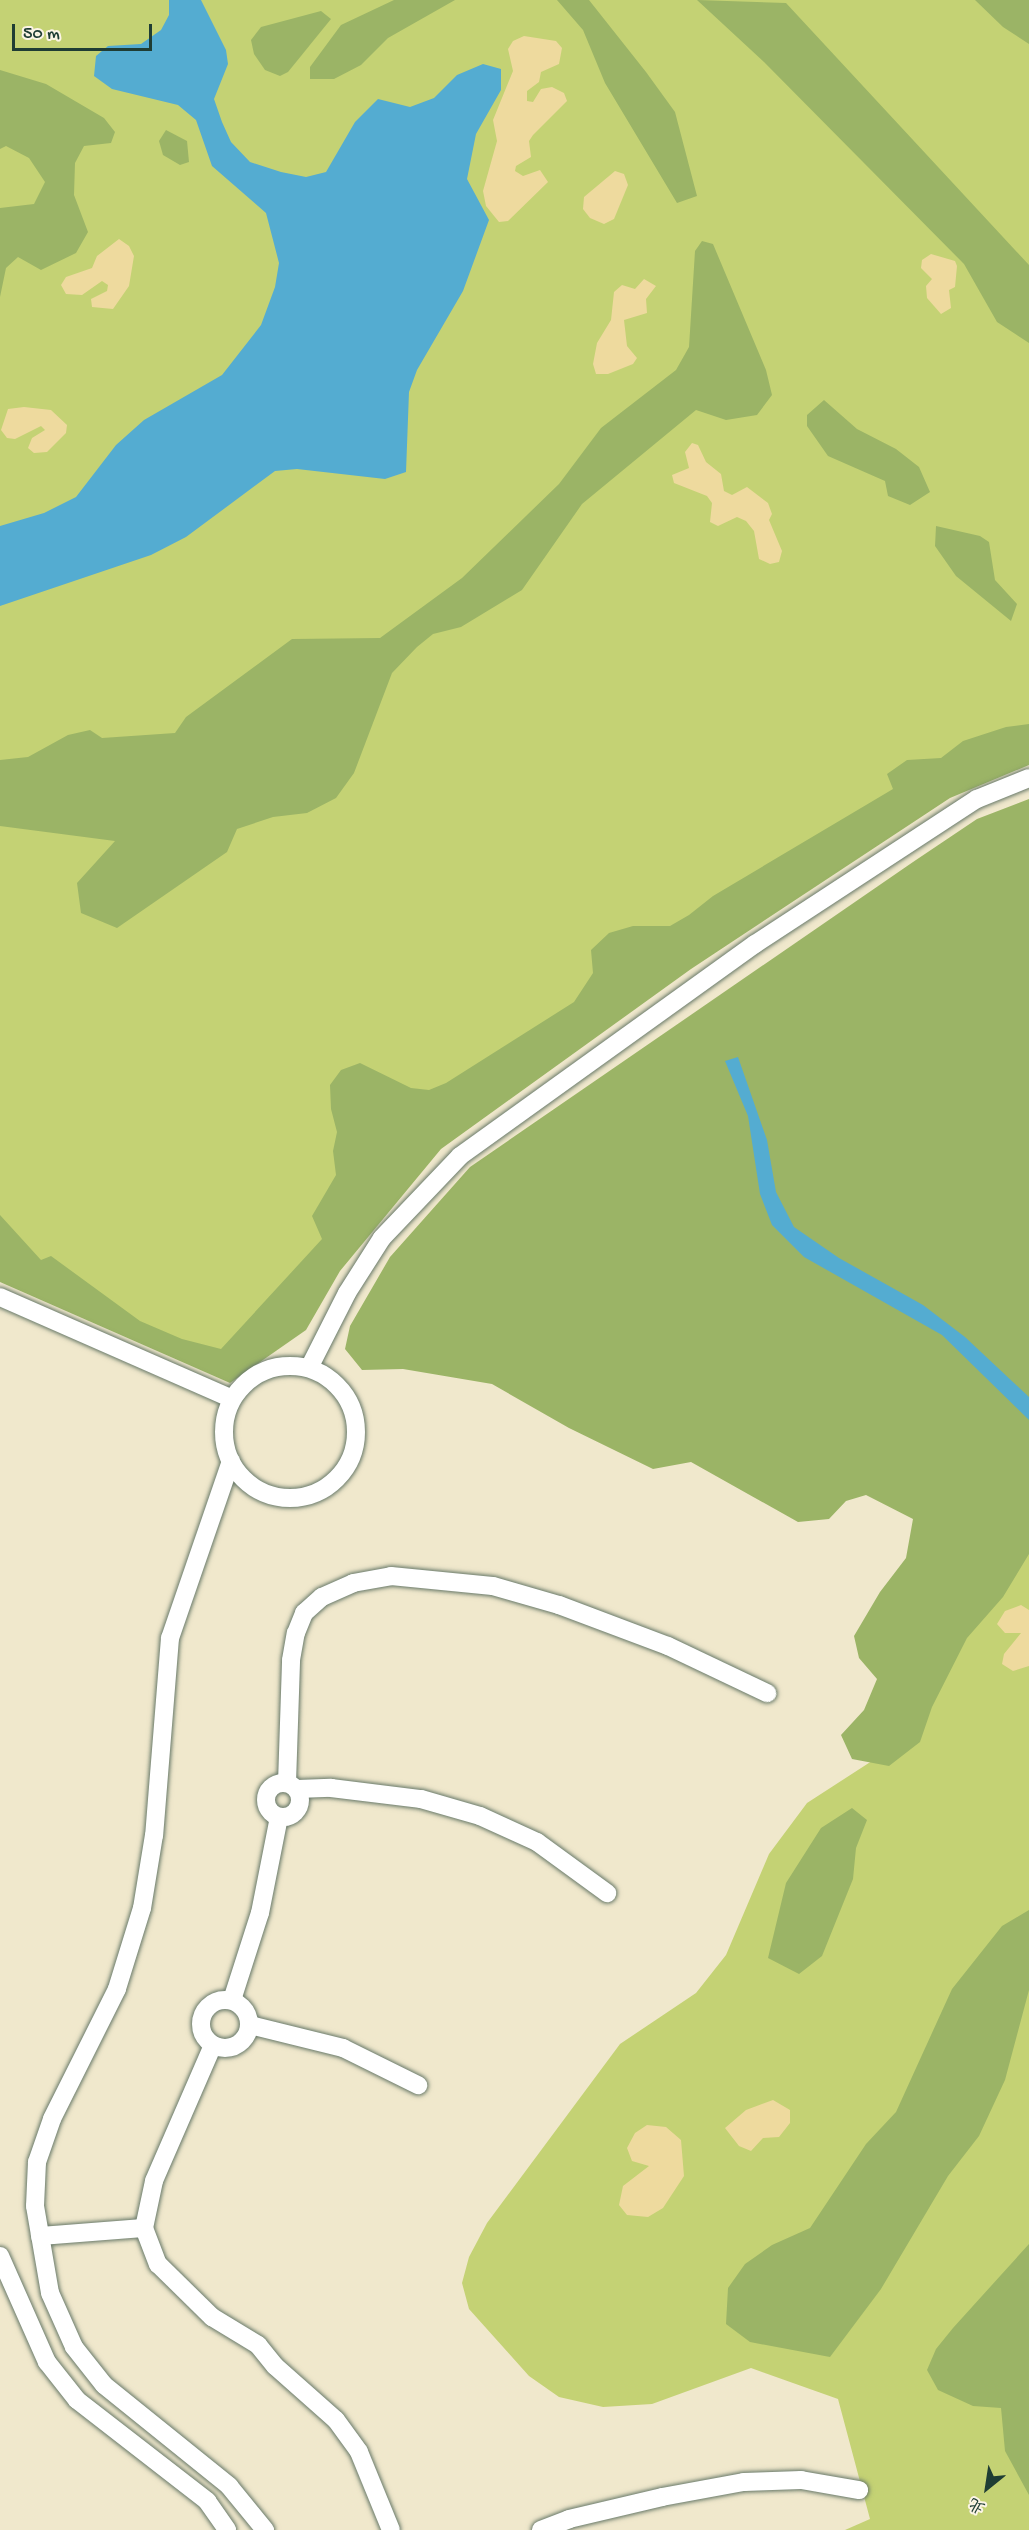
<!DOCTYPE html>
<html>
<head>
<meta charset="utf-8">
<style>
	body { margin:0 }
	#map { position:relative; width:1029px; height:2530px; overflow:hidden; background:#f0e8cc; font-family:"Gochi Hand","LXGW WenKai TC",sans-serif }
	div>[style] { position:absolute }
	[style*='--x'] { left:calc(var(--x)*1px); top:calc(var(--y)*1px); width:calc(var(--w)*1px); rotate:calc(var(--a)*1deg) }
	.green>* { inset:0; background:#c4d274 }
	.forest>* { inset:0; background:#9bb466 }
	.sand>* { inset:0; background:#eeda9e }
	.water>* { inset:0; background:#54acd1 }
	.roads { filter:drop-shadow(0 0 2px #687969) drop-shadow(0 0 2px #687969) }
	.minor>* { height:18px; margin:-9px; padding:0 9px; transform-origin:9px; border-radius:9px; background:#fff }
	.minor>.ring { margin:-9px; padding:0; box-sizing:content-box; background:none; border:18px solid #fff; border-radius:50% }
	span { translate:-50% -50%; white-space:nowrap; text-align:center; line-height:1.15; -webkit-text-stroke:4.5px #fcf5e5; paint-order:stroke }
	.north { position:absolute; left:957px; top:2458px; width:60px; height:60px; -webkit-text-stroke:4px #fcf5e5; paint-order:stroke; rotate:210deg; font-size:16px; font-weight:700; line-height:24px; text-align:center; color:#1f3d34 }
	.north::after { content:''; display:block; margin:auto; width:21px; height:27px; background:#1f3d34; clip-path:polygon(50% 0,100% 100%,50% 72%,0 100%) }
	.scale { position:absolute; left:12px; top:24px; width:140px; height:27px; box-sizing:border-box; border:3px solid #1f3d34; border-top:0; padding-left:8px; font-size:18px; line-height:21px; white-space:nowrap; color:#1f3d34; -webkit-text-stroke:4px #fcf5e5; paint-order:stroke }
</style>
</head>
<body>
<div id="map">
	<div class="green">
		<div style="clip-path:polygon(0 0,1029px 0,1029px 748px,945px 781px,432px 1144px,224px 1375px,0 1272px)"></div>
		<div style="clip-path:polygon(1029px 1454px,1029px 2530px,845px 2530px,870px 2519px,838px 2399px,751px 2368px,652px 2404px,603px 2407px,559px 2397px,529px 2376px,469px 2309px,462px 2283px,469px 2257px,487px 2223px,620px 2044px,696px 1993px,726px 1955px,769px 1854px,807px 1803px,892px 1748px)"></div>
	</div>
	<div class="forest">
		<div style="clip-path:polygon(394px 0,455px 0,388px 38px,361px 65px,334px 79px,310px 79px,310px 67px,341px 25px)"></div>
		<div style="clip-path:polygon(557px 0,589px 0,646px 72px,675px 112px,697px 196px,677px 203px,605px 83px,583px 30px)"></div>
		<div style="clip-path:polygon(697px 0,786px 3px,1029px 265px,1029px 343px,997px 322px,964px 264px,764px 62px)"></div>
		<div style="clip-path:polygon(975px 0,1029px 0,1029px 44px,1003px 27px)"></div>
		<div style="clip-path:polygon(321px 11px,331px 19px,288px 72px,280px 76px,265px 70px,254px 54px,251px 40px,261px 27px)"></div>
		<div style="clip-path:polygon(0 70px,46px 84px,104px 118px,115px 132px,111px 143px,84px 146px,75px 163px,74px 195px,88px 232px,76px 253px,41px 270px,18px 257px,6px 268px,0 297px,0 208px,34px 204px,45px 182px,29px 158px,6px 146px,0 149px)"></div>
		<div style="clip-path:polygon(166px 130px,187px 141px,189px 162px,180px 165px,163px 155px,159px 141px)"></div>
		<div style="clip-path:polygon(702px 241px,713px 244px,766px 370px,772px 395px,757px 415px,726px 420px,696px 410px,582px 504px,522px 590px,461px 627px,433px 634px,417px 647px,392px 673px,354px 773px,336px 798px,307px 813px,273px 817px,237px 829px,227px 852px,117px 928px,81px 913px,77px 883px,115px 841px,0 826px,0 760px,28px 757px,68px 735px,90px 730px,102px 738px,175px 733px,186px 717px,292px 639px,380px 638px,462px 578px,559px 484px,601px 428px,676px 370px,689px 347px,695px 251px)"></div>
		<div style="clip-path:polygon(824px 400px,857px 429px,896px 449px,919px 467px,930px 492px,910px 505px,888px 496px,885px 481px,828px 456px,807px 426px,807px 415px)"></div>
		<div style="clip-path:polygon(936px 526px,980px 536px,989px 542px,995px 580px,1017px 604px,1011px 621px,956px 576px,935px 546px)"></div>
		<div style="clip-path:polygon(1029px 724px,1029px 765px,950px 798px,691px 969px,441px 1149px,340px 1271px,306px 1330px,230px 1383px,0 1282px,0 1215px,41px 1260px,51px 1256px,140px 1321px,182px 1339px,221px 1349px,322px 1239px,312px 1216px,336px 1175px,333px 1151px,337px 1132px,331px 1109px,330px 1085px,341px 1070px,360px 1063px,411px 1088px,429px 1090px,446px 1083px,574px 1002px,593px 973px,591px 950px,609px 933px,633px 926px,670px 926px,689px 915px,713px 896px,893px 789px,887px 774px,907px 760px,941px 758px,963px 741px,1006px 727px)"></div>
		<div style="clip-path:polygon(1029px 799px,1029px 1554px,1003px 1597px,967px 1638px,932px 1707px,920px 1742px,889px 1766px,852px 1759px,841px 1735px,864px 1710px,877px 1679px,859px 1658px,854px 1636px,880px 1592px,906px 1558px,913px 1519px,866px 1495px,846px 1501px,829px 1519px,798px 1522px,691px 1462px,653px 1469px,569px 1428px,492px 1384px,403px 1369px,362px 1370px,345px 1349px,350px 1326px,390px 1257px,470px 1167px,913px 862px,977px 819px)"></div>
		<div style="clip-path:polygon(852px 1808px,867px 1820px,856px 1848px,853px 1879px,822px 1956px,799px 1974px,768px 1958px,786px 1883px,821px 1828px)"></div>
		<div style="clip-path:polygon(1029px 1910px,1029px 1990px,1005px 2080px,979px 2136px,948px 2176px,881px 2289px,830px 2357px,750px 2342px,726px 2324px,728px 2288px,745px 2264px,772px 2245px,810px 2228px,866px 2144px,896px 2112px,952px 1989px,1002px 1926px)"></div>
		<div style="clip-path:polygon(1029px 2244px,1029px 2495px,1005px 2451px,1001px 2408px,973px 2406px,938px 2390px,927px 2370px,936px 2349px,953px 2328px)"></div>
	</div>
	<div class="sand">
		<div style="clip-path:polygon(524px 36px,556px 41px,562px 48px,559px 64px,541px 72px,539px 82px,527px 91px,527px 101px,533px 102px,541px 89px,552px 87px,564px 93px,567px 101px,533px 135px,529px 141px,531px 157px,516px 166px,515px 171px,523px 176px,540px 170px,548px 182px,508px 221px,499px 222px,486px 206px,483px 191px,497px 141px,493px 120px,513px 71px,508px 49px,513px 41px)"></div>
		<div style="clip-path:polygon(615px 171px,624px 174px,628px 185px,614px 219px,604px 224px,590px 218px,583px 209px,584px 197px)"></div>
		<div style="clip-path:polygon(119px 239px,129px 246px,134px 256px,129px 286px,113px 309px,92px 307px,91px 299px,107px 291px,108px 285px,102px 281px,82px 295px,66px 294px,61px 285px,66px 277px,92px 268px,97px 256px)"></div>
		<div style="clip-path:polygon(931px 254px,955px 261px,957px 266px,955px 287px,949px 290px,951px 308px,941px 314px,927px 298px,926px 286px,932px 279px,921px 268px,922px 260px)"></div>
		<div style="clip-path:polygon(644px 279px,656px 286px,646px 299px,647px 313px,624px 320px,627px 346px,637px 358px,633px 364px,608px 374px,596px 374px,593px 364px,597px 343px,611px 320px,614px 292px,622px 285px,635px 289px)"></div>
		<div style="clip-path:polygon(24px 407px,51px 410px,67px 425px,66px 433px,47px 452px,34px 453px,28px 448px,32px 438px,45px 430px,41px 426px,15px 439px,7px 438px,1px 430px,8px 409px)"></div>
		<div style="clip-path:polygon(692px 443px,698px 445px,706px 462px,721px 474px,724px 491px,732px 495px,747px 487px,768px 503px,772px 514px,769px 520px,782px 551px,779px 562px,770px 564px,759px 559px,754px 531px,746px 521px,737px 517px,718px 526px,710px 522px,712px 503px,707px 496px,674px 483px,672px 475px,689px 468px,685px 452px)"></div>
		<div style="clip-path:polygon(1021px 1605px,1029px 1610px,1029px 1666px,1013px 1671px,1002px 1664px,1004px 1654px,1021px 1633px,1005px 1633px,997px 1624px,1005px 1611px)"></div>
		<div style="clip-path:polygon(773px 2100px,790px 2110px,790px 2123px,779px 2137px,763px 2138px,751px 2151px,739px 2146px,725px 2128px,746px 2110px)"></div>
		<div style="clip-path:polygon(647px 2125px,666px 2127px,681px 2140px,684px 2176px,663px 2208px,648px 2217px,627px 2215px,619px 2205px,623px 2186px,649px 2166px,632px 2161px,627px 2148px,635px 2133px)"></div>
	</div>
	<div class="water">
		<div style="clip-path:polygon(169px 0,201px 0,226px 50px,228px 64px,214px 99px,222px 122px,231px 142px,250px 162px,281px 172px,306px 177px,326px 172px,355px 122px,378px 99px,410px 107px,434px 98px,457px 75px,483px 64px,501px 69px,501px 90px,476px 134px,467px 179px,489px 220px,463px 291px,417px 370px,409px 392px,406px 472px,385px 479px,297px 469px,275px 471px,186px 537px,151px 555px,0 606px,0 526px,44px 513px,76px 497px,116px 445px,144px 420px,222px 375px,261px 325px,275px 287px,279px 263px,266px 213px,212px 166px,196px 120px,178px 105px,112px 89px,94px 76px,96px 56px,108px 46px,141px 44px,161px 30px,169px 15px)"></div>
		<div style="clip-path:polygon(738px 1057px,767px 1140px,776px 1192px,794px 1227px,839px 1258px,923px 1305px,965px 1337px,1029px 1397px,1029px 1420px,942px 1335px,804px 1257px,772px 1225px,760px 1194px,748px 1116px,725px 1061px)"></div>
	</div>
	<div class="roads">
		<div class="minor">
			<div style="--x:0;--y:1297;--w:253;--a:23.7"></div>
			<div class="ring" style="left:224px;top:1366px;width:114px;height:114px"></div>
			<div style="--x:309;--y:1368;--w:84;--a:-63.1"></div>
			<div style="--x:347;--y:1293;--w:65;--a:-57.5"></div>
			<div style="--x:382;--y:1238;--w:113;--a:-46.4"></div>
			<div style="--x:460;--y:1156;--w:363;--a:-35.7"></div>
			<div style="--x:755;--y:944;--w:265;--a:-33.2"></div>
			<div style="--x:977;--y:799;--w:56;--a:-22"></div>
			<div style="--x:231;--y:1461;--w:187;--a:109"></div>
			<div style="--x:170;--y:1638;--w:198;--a:94.6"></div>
			<div style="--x:154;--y:1835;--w:74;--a:99.3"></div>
			<div style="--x:142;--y:1908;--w:85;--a:107.2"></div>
			<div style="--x:117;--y:1989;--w:145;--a:116.6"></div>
			<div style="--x:52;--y:2119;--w:46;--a:109.2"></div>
			<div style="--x:37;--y:2162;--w:44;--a:92.6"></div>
			<div style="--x:35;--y:2206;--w:88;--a:80.2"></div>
			<div style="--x:50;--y:2293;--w:59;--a:66"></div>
			<div style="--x:74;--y:2347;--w:48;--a:51.7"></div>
			<div style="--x:104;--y:2385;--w:161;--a:38.9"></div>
			<div style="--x:229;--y:2486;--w:57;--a:50.7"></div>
			<div class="ring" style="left:266px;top:1783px;width:16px;height:16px"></div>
			<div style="--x:287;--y:1783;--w:123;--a:-88.1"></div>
			<div style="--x:291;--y:1660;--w:27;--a:-80"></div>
			<div style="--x:296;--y:1633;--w:22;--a:-68"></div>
			<div style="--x:304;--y:1613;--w:24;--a:-42"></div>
			<div style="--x:322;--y:1597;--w:34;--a:-24"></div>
			<div style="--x:353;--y:1583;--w:39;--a:-10"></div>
			<div style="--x:391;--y:1576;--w:102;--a:5.6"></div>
			<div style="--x:493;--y:1586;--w:69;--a:16.1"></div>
			<div style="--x:559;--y:1605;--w:116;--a:20.6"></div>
			<div style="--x:668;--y:1646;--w:110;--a:25.4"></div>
			<div style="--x:297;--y:1789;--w:34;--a:-2"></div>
			<div style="--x:331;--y:1788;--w:91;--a:7"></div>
			<div style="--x:421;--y:1799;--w:61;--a:16.1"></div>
			<div style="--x:480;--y:1816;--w:63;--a:24.5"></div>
			<div style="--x:537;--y:1842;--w:87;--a:36.1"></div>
			<div class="ring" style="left:201px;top:2000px;width:30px;height:30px"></div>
			<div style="--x:232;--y:2000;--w:91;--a:-72.2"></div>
			<div style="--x:260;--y:1913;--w:98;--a:-78.8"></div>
			<div style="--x:250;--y:2025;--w:96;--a:13.9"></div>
			<div style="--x:343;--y:2048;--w:84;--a:26.3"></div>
			<div style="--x:213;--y:2045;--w:148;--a:113.5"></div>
			<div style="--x:154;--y:2181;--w:48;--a:102"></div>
			<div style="--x:144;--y:2228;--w:39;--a:69"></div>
			<div style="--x:158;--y:2264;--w:76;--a:44.5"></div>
			<div style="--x:212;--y:2317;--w:54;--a:31.3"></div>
			<div style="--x:258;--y:2345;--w:27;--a:51"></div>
			<div style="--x:275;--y:2366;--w:81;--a:41.5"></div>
			<div style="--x:336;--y:2420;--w:39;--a:54"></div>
			<div style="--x:359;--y:2452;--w:84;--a:67.7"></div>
			<div style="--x:40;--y:2236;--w:104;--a:-4.4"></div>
			<div style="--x:0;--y:2256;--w:116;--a:66.1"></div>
			<div style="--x:47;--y:2362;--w:48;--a:51.7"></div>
			<div style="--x:77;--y:2400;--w:165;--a:37.8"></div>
			<div style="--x:207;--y:2501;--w:35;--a:55"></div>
			<div style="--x:541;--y:2530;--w:30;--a:-21"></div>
			<div style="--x:569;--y:2519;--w:96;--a:-13.3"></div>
			<div style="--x:662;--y:2497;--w:83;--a:-10.4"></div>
			<div style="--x:744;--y:2482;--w:57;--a:-2"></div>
			<div style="--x:801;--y:2480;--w:59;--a:9.8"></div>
		</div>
	</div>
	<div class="north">北</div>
	<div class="scale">50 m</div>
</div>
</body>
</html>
